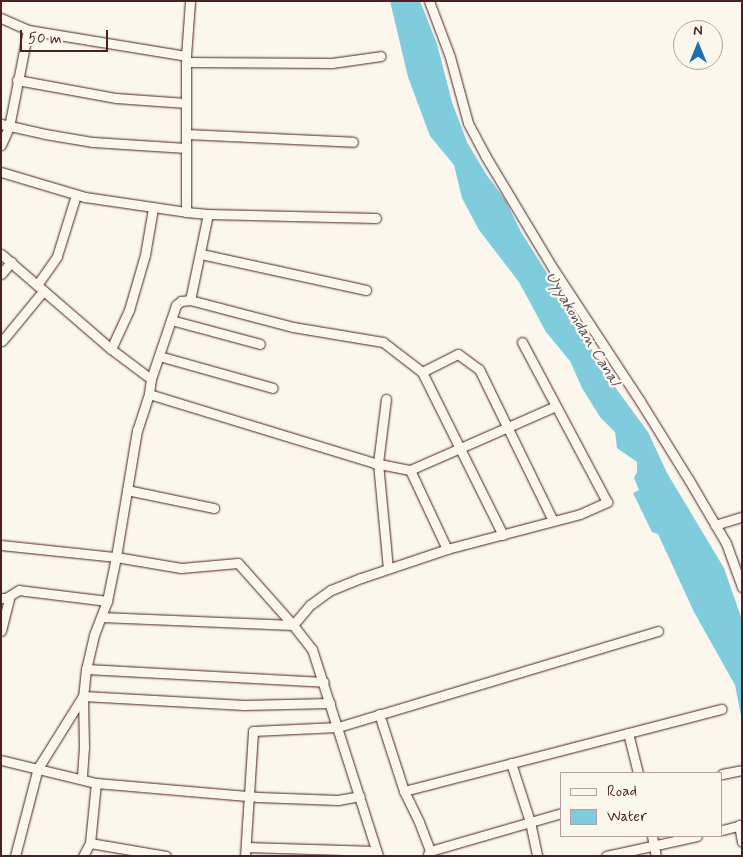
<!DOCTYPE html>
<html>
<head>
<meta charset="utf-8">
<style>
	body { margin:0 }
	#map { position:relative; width:743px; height:857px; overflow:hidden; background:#fbf7ec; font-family:Mynerve,sans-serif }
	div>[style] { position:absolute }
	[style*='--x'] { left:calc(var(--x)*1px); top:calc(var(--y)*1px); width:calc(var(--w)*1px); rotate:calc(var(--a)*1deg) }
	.water>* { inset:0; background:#7fccdd }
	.roads { filter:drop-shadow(0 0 1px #4a1f2b) drop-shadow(0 0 1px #4a1f2b) }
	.minor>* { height:9px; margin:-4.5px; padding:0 4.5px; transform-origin:4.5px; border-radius:4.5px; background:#fbf7ec }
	span { translate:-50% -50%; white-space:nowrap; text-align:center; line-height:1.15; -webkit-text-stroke:4.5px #fbf7ec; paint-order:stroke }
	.water-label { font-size:16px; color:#5a5360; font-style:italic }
	.frame { position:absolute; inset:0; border:2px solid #4a1f2b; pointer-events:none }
	.legend { position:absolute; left:560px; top:772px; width:162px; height:65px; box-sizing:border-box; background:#fbf7ec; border:1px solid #b4a19f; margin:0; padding:6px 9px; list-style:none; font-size:15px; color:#4a1f2b }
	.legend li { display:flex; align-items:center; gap:10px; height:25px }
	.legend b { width:25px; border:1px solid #b4a19f }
	.north { position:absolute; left:673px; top:20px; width:50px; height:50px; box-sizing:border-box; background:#fbf7ec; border:1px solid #b4a19f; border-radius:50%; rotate:0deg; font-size:14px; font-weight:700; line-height:20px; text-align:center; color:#4a1f2b }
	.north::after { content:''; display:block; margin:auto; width:18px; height:22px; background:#1f6fb2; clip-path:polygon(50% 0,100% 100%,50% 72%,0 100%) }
	.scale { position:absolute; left:20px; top:30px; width:88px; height:22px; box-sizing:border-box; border:2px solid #4a1f2b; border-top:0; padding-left:6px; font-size:15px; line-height:18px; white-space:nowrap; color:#4a1f2b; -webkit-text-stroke:4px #fbf7ec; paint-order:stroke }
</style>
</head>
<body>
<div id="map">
	<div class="water">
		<div style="clip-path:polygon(390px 1px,420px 1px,437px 44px,452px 102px,467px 142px,486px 174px,506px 201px,521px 232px,579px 324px,601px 368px,648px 432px,667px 473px,724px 568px,742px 620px,742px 721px,735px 685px,694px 612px,658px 534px,652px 532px,633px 493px,639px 490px,634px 478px,637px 472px,637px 462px,617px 448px,615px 432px,600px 417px,582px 388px,570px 361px,546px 332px,519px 282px,479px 230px,462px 198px,454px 165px,430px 136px,408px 77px)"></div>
	</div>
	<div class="roads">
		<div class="minor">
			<div style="--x:429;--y:1;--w:60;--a:69.4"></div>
			<div style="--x:450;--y:57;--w:68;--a:74.7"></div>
			<div style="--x:468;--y:123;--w:38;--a:62"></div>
			<div style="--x:486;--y:157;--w:132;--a:59"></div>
			<div style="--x:554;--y:270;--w:157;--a:56.7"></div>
			<div style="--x:640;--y:401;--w:93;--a:58.2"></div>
			<div style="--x:689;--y:480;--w:73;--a:59.6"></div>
			<div style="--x:726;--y:543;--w:47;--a:70"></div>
			<div style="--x:1;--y:18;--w:30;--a:24"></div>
			<div style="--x:28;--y:30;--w:160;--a:9.3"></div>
			<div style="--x:186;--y:56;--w:156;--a:90"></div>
			<div style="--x:186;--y:212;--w:22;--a:5"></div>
			<div style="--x:208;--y:214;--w:88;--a:101.8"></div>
			<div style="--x:190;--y:300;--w:9;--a:174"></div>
			<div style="--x:181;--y:301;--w:6;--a:141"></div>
			<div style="--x:176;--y:305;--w:78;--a:108.7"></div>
			<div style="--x:186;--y:56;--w:55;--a:-85.8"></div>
			<div style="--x:186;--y:62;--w:146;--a:0.4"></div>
			<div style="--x:332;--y:63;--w:49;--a:-8.1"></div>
			<div style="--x:17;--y:80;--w:101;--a:10.3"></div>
			<div style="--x:116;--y:98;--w:70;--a:4.1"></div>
			<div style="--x:1;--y:124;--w:45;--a:12.8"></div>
			<div style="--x:45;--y:134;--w:49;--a:9.5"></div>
			<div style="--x:93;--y:142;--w:93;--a:3.7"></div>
			<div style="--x:186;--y:134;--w:167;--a:2.7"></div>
			<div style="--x:1;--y:145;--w:20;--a:-66"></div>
			<div style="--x:9;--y:127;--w:99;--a:-78.9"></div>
			<div style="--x:1;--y:172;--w:88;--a:16.6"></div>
			<div style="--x:85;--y:197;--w:102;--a:8.4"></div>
			<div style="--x:208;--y:214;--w:168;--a:1.4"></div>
			<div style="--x:1;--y:254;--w:145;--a:40.8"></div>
			<div style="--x:111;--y:349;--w:50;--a:36.9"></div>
			<div style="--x:151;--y:379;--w:15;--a:98"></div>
			<div style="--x:149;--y:394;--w:38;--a:108"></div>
			<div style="--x:137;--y:430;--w:129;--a:99.4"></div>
			<div style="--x:116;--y:557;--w:66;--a:9.6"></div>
			<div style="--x:181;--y:568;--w:57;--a:-5"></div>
			<div style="--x:238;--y:563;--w:83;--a:48.4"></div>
			<div style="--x:293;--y:625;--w:31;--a:52"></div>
			<div style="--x:312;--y:649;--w:217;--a:72.3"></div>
			<div style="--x:201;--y:254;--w:169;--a:12.3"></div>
			<div style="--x:1;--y:274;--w:16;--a:-50"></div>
			<div style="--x:37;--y:285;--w:35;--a:-55"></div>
			<div style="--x:57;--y:256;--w:64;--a:-72.7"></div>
			<div style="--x:190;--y:300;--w:106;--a:14.7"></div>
			<div style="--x:293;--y:327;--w:91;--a:9.5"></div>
			<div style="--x:383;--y:342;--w:49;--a:37.6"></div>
			<div style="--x:422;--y:372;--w:40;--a:-26.6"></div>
			<div style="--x:458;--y:354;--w:26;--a:36"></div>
			<div style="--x:479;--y:369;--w:169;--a:64"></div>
			<div style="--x:171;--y:320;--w:92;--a:15.1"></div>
			<div style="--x:2;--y:341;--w:65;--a:-50.6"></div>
			<div style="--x:111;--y:349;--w:43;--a:-65.2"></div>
			<div style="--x:129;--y:310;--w:57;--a:-73.8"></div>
			<div style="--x:145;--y:255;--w:48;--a:-80.3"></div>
			<div style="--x:159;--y:356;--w:118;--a:15.7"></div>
			<div style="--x:422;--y:372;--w:182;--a:63.6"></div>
			<div style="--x:149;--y:394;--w:235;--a:17"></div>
			<div style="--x:374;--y:463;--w:37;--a:11"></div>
			<div style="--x:410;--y:470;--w:159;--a:-23.7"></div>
			<div style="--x:386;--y:399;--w:64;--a:97.1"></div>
			<div style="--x:378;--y:463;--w:106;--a:84.6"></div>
			<div style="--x:410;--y:470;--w:87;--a:64.9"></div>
			<div style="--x:127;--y:490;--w:89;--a:11.7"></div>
			<div style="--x:715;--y:525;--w:28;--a:-17"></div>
			<div style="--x:1;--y:545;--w:116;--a:6"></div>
			<div style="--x:116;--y:557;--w:45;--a:101.6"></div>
			<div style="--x:107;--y:601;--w:36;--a:111"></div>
			<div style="--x:94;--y:635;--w:35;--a:103"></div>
			<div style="--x:86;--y:669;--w:27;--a:96"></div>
			<div style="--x:83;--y:696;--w:51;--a:88.9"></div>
			<div style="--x:84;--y:747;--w:32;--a:94"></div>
			<div style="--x:1;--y:598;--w:5;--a:0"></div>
			<div style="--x:6;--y:598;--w:15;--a:-32"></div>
			<div style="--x:19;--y:590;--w:7;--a:8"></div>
			<div style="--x:26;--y:591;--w:82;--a:7"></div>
			<div style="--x:101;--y:617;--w:192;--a:2.4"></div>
			<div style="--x:293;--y:625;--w:26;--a:-50"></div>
			<div style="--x:310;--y:605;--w:26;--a:-36"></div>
			<div style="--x:331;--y:590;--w:32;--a:-22"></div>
			<div style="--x:361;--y:578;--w:91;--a:-18.6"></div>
			<div style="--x:447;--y:549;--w:138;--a:-14.7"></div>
			<div style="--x:580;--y:514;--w:30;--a:-24"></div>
			<div style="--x:607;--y:502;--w:181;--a:-118"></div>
			<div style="--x:1;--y:631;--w:36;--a:-76"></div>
			<div style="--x:86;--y:669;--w:238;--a:3.1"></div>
			<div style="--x:379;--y:714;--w:81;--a:72"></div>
			<div style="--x:404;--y:791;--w:328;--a:-14.5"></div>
			<div style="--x:628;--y:733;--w:41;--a:76"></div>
			<div style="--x:1;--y:760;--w:98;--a:13.6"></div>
			<div style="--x:96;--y:783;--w:163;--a:4.9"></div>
			<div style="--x:258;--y:797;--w:80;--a:2.1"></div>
			<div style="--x:338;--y:800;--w:22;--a:-10"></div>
			<div style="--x:511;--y:763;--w:62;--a:72.1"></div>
			<div style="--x:530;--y:822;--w:35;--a:78"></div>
			<div style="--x:722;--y:774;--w:20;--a:-11"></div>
			<div style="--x:404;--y:791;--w:34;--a:64"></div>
			<div style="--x:419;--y:822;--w:31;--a:69"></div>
			<div style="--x:739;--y:825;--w:17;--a:80"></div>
			<div style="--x:722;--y:830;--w:21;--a:-14"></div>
			<div style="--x:652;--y:836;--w:20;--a:79"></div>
			<div style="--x:90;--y:843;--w:77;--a:9.7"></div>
			<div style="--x:246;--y:847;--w:130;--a:1.8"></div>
			<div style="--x:428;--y:854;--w:4;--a:-56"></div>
			<div style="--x:430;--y:851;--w:137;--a:-16.1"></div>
			<div style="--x:15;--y:856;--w:91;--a:-75.4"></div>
			<div style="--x:38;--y:768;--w:85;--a:-58"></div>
			<div style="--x:83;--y:696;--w:161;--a:3.2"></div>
			<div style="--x:244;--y:705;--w:86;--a:-1.3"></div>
			<div style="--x:83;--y:856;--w:15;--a:-62"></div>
			<div style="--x:90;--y:843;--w:60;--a:-84.3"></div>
			<div style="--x:245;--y:856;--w:125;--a:-86.3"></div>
			<div style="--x:253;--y:731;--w:85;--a:-2.7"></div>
			<div style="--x:338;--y:727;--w:334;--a:-16.7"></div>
			<div style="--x:606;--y:856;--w:93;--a:-12.4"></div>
		</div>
	</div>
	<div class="water-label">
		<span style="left:582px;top:329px;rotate:59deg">Uyyakondan Canal</span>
	</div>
	<div class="frame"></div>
	<ul class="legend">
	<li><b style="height:6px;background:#fbf7ec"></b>Road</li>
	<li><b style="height:14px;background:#7fccdd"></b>Water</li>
	</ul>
	<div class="north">N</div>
	<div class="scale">50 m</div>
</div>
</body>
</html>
